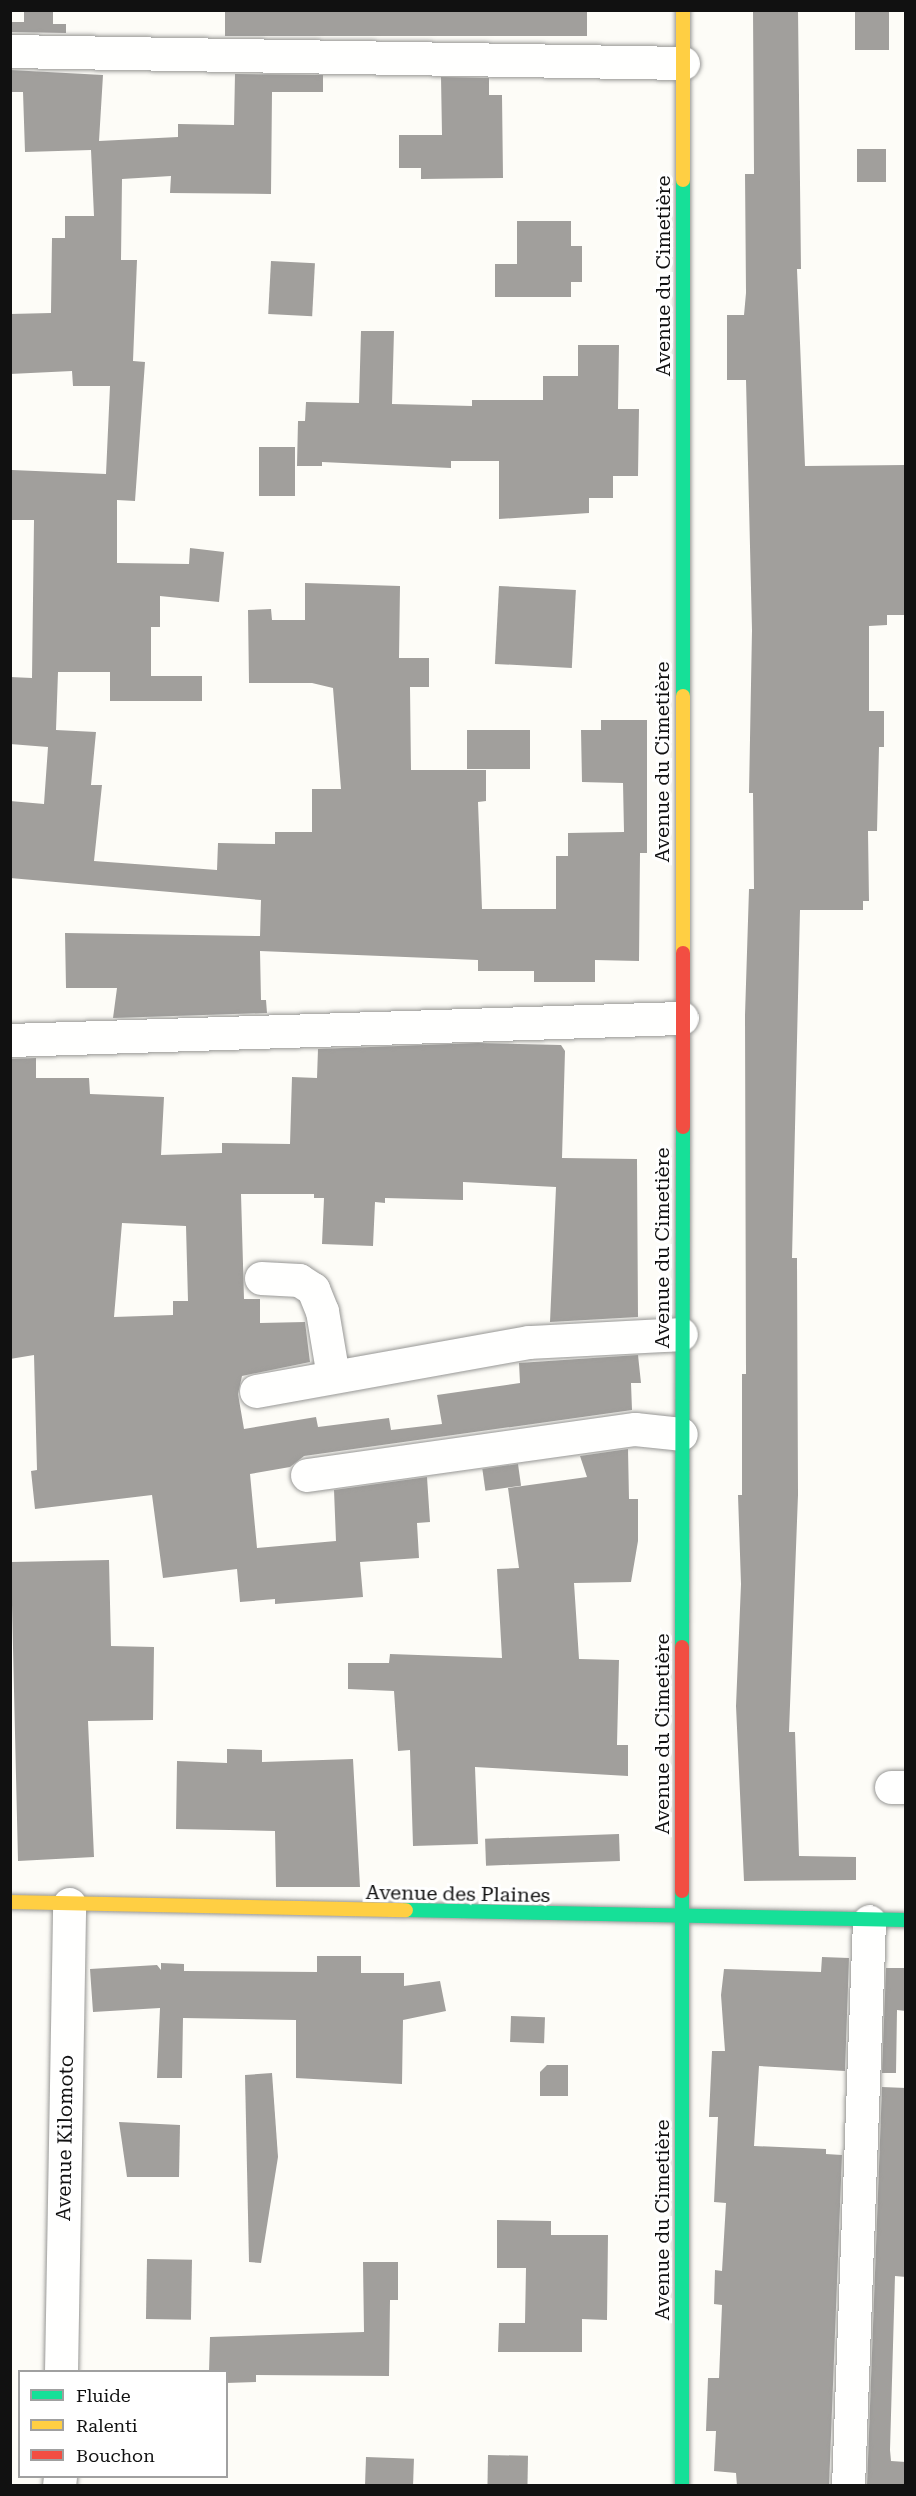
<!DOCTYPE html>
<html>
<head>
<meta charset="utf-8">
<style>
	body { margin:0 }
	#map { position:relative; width:916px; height:2496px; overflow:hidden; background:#fdfcf7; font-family:"Roboto Serif",serif }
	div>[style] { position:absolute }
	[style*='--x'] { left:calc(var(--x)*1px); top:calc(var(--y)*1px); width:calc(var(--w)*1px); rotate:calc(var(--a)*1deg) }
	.building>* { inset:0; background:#a19f9c; transform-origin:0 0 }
	.roads { filter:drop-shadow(0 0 2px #979795) drop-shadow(0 0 2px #979795) }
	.street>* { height:33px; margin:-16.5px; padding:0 16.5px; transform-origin:16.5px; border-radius:16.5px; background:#fffffe }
	.fast>* { height:14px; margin:-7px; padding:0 7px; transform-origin:7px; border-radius:7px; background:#16e098 }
	.slow>* { height:14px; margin:-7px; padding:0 7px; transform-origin:7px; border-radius:7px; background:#ffcf43 }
	.jam>* { height:14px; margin:-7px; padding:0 7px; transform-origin:7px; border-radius:7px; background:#f24e42 }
	span { translate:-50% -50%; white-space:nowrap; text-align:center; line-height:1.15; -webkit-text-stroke:6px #fff; paint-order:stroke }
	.street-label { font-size:20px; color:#111 }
	.frame { position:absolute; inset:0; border:12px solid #111; pointer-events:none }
	.legend { position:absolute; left:18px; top:2370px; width:210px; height:108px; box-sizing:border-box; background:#fff; border:2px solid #a0a0a0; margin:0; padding:8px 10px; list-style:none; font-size:18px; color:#111 }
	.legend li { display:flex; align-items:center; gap:12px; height:30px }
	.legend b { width:30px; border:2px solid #a0a0a0 }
</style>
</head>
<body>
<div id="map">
	<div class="building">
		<div style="clip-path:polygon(24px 10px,53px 10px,53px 24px,66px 24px,66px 33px,10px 32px,10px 22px,24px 22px)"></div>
		<div style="left:225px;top:10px;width:362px;height:26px"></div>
		<div style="clip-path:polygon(753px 10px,798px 10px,801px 269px,797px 269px,805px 466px,906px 465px,906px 615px,887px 615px,887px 625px,869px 626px,869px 711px,884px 711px,884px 747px,879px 747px,877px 831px,868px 831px,869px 901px,863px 901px,863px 910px,800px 910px,792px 1258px,797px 1258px,798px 1495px,789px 1732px,795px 1732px,799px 1856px,856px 1857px,856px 1880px,744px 1881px,736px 1706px,741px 1584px,738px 1495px,742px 1495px,742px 1374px,746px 1374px,745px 1015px,749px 889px,754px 889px,753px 793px,749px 793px,752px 630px,746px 380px,727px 380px,727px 315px,744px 315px,746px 293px,745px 174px,754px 174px)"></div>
		<div style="left:855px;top:10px;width:34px;height:40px"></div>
		<div style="clip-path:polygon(10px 70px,103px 75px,99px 141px,178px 137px,178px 124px,234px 125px,235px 74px,323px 75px,323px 92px,272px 92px,271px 194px,170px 193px,171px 176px,122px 179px,121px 260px,137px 260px,133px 361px,145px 362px,135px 501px,117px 500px,117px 563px,189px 564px,190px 548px,224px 552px,219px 602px,160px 596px,160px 627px,151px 627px,151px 676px,202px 676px,202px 701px,110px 701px,110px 672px,58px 672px,56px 730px,96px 732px,91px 785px,102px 785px,94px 861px,217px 870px,218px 843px,275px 844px,275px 832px,312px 832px,312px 789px,341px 789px,333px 688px,312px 683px,249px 683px,248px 610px,271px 609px,272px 620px,305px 620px,305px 583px,400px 586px,399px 658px,429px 658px,429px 687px,410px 687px,411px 770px,486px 770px,486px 801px,478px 802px,482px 909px,556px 909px,556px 856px,568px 856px,568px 833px,624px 832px,623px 783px,582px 782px,581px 730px,601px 730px,601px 720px,647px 720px,647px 853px,640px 853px,639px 961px,595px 960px,595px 982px,534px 982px,534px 971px,478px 971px,478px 960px,260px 951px,261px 1000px,266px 1000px,267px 1013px,113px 1018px,117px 988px,66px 988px,65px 933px,260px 936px,261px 900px,10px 878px,10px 801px,44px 804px,48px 747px,10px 744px,10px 677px,32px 678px,34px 520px,10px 520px,12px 470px,106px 474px,110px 386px,73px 386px,72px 371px,10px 374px,10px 314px,51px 313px,52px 238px,65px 238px,65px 216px,94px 216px,91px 150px,25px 152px,23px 92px,10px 92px)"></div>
		<div style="clip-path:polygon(441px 77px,489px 78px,489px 95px,502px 95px,503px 178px,421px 179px,421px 168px,399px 168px,399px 135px,442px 135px)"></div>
		<div style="left:857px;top:149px;width:29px;height:33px"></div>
		<div style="clip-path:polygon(517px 221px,571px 221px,571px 246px,582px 246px,582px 282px,571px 282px,571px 297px,495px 297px,495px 264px,517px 264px)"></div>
		<div style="left:271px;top:261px;width:44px;height:53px;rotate:3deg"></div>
		<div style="clip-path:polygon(361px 331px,394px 331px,392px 404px,472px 406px,472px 400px,543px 400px,543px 376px,578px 376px,578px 345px,619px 345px,618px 409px,639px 409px,638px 476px,613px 476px,613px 498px,589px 498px,589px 513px,499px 519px,499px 461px,451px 461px,451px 468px,322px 462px,322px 466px,297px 466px,298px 421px,305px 421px,306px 402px,359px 403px)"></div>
		<div style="left:259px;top:447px;width:36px;height:49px"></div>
		<div style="left:499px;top:586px;width:77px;height:78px;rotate:3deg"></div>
		<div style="left:467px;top:730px;width:63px;height:39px"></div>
		<div style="clip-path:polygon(evenodd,478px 1043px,561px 1045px,565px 1051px,562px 1158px,637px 1159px,638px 1317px,550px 1322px,556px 1187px,463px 1182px,463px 1200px,385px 1198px,385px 1203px,375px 1202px,373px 1246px,322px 1244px,324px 1198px,314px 1198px,314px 1194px,241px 1194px,244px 1299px,260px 1299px,260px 1323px,305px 1322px,310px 1362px,242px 1376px,238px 1394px,244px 1429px,316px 1417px,318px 1427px,389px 1418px,391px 1430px,442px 1424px,437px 1395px,520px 1383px,519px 1363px,638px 1355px,641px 1383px,631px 1383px,632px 1410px,304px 1456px,290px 1467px,250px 1474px,257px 1548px,336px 1541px,334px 1490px,427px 1477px,430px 1522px,417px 1523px,419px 1558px,360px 1562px,363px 1597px,275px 1604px,275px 1599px,240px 1602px,237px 1569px,163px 1578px,152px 1495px,35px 1509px,31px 1471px,37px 1470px,34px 1355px,10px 1359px,10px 1059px,36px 1058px,36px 1078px,89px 1078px,90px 1094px,164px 1097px,161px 1155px,222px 1153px,222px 1143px,290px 1144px,292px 1077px,317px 1078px,318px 1049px,478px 1043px,122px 1223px,186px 1226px,188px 1301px,173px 1301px,173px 1315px,114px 1317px,122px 1223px)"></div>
		<div style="clip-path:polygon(628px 1449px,629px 1499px,638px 1499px,638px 1541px,631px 1582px,574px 1583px,579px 1659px,619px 1660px,617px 1745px,628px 1745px,628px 1776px,475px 1767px,478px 1844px,413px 1846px,410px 1750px,398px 1751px,394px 1691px,348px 1689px,348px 1663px,389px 1663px,390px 1654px,502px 1658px,497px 1569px,519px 1568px,508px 1488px,587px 1477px,580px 1456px)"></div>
		<div style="left:518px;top:1464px;width:22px;height:36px;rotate:82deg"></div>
		<div style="clip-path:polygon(109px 1560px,111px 1646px,154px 1647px,153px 1720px,88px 1721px,94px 1857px,18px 1861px,11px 1562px)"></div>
		<div style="clip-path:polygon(227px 1749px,262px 1750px,262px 1762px,353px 1759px,360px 1887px,276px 1887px,275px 1831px,176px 1829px,177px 1761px,227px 1763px)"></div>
		<div style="left:619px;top:1834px;width:27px;height:134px;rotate:88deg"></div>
		<div style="clip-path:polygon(317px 1956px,361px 1956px,361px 1973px,404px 1973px,404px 1986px,440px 1981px,446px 2011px,403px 2020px,402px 2084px,296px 2078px,296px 2020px,183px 2018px,182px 2078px,157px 2078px,160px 2008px,93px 2012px,90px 1969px,157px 1965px,161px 1970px,161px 1963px,184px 1964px,184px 1971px,317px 1972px)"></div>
		<div style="clip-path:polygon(822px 1957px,849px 1958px,845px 2071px,759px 2066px,754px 2146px,826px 2149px,826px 2154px,842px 2155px,829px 2486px,737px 2486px,736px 2473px,714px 2471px,716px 2431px,706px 2431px,708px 2378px,719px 2378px,722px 2305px,714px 2304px,715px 2270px,722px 2271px,726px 2203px,714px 2202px,718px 2117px,709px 2117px,712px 2051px,725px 2051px,721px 1995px,724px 1969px,821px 1972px)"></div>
		<div style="clip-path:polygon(886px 1968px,906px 1968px,906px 2011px,897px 2010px,896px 2073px,882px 2073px)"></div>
		<div style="left:511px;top:2016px;width:34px;height:26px;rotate:2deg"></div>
		<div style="clip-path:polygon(547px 2065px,568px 2065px,568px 2096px,540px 2096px,540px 2072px)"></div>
		<div style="clip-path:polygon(272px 2073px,278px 2157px,261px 2263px,249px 2262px,245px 2075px)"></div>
		<div style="clip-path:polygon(882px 2087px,906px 2088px,906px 2277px,895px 2276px,890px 2450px,891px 2461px,906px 2462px,906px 2486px,867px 2486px)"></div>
		<div style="clip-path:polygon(119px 2122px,180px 2125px,179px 2177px,127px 2177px)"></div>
		<div style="clip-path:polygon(497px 2220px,551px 2221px,551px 2235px,608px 2235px,607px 2320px,582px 2319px,582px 2352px,498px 2352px,499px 2323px,525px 2323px,526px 2268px,497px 2268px)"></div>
		<div style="left:147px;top:2259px;width:45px;height:60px;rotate:1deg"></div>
		<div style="clip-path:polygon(363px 2262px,398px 2262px,398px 2300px,390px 2300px,389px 2376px,256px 2375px,256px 2382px,226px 2383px,226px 2372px,209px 2372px,210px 2337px,364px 2332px)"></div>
		<div style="left:488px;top:2455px;width:40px;height:31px;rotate:1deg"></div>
		<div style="left:366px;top:2457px;width:48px;height:29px;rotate:2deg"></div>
	</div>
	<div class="roads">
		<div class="street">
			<div style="--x:10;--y:51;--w:673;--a:1.02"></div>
			<div style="--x:10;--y:1040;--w:672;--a:-1.88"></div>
			<div style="--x:261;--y:1278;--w:38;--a:3"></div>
			<div style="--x:299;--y:1280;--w:17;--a:33"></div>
			<div style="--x:313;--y:1289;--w:24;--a:68"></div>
			<div style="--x:322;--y:1311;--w:66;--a:80.4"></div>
			<div style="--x:256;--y:1391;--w:277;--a:-10.2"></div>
			<div style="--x:529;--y:1342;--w:152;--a:-3"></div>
			<div style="--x:307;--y:1475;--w:331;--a:-8"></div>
			<div style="--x:635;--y:1429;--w:46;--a:6.2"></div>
			<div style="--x:891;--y:1787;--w:15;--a:0"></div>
			<div style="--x:61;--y:2372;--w:468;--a:-89"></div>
			<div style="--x:59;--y:2486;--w:10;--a:-84"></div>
			<div style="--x:848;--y:2486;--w:565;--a:-87.87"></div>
		</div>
		<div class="fast">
			<div style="--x:683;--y:696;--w:516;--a:-90"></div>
			<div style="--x:682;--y:1647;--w:520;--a:-89.89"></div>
			<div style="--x:406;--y:1910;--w:500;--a:1.15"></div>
			<div style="--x:682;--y:2486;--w:595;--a:-90"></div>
		</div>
		<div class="slow">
			<div style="--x:683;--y:180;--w:170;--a:-90"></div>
			<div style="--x:683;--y:953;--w:257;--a:-90"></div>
			<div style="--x:10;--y:1902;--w:396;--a:1.2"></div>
		</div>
		<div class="jam">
			<div style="--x:683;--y:1127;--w:174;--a:-90"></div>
			<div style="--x:682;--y:1891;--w:244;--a:-90"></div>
		</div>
	</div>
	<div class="street-label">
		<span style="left:663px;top:276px;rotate:-90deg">Avenue du Cimetière</span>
		<span style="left:662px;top:762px;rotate:-90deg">Avenue du Cimetière</span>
		<span style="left:662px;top:1248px;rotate:-90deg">Avenue du Cimetière</span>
		<span style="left:662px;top:1734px;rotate:-90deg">Avenue du Cimetière</span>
		<span style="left:458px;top:1894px;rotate:1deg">Avenue des Plaines</span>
		<span style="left:65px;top:2138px;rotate:-89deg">Avenue Kilomoto</span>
		<span style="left:662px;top:2220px;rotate:-90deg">Avenue du Cimetière</span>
	</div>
	<div class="frame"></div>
	<ul class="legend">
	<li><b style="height:8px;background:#16e098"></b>Fluide</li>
	<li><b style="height:8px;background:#ffcf43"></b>Ralenti</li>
	<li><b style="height:8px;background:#f24e42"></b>Bouchon</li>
	</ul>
</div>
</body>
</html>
